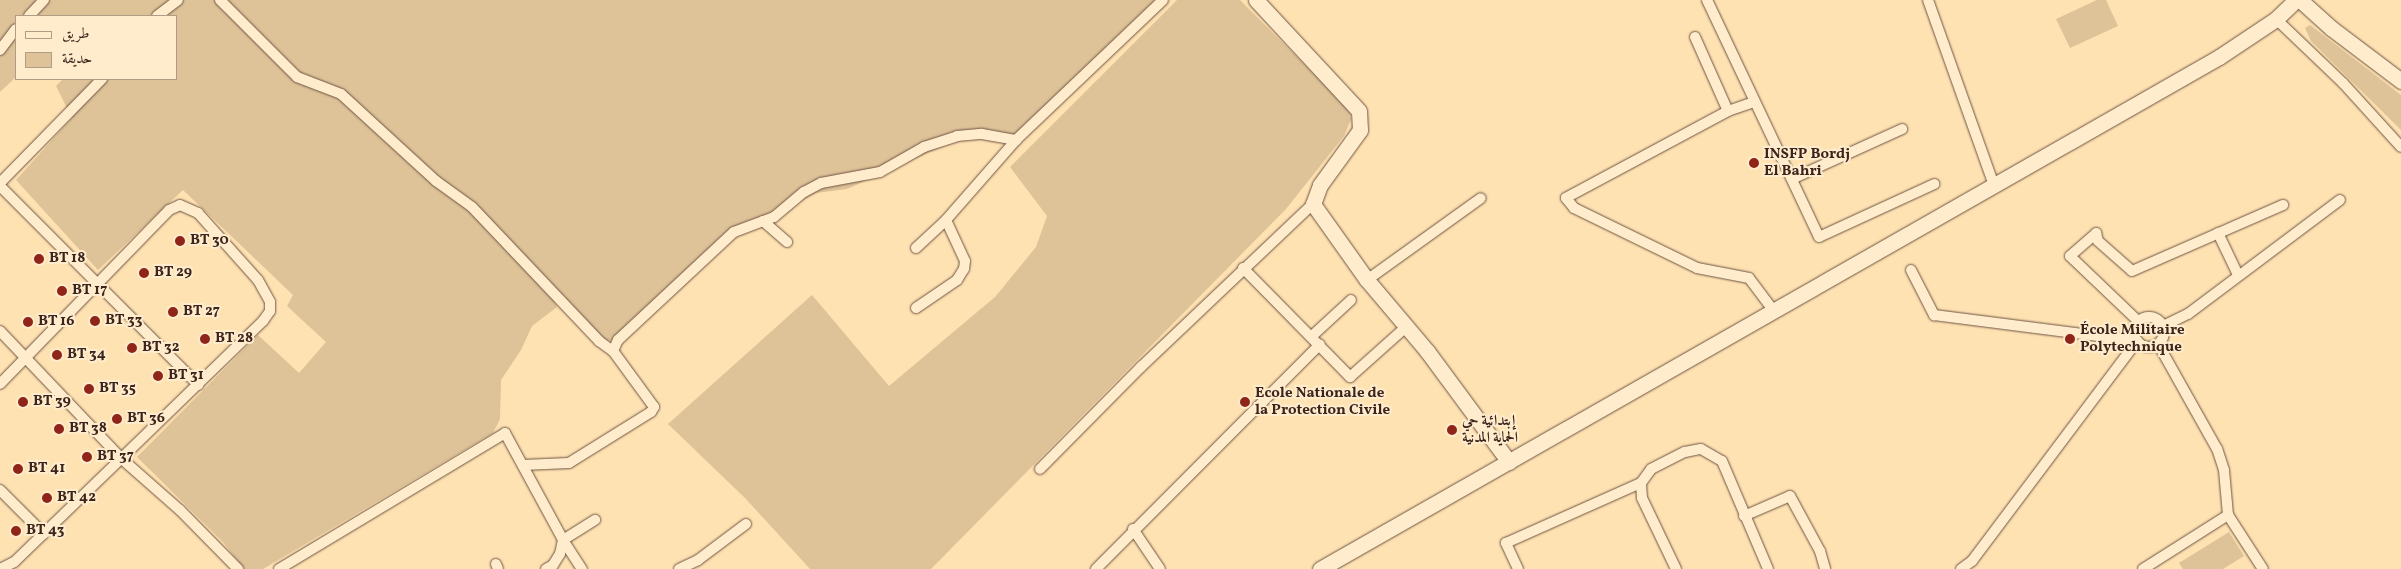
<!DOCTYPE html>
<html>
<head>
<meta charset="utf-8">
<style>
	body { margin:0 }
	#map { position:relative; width:2401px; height:569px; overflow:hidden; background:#ffe2b2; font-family:Vollkorn,Amiri,serif }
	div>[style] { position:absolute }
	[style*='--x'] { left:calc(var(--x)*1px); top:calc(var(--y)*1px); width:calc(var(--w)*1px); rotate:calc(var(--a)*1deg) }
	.green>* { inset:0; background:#dec298 }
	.roads { filter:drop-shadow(0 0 1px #6d5442) drop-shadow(0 0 1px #6d5442) }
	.street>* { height:10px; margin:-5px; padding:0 5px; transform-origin:5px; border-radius:5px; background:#ffeccd }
	.street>.ring { margin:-5px; padding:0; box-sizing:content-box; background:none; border:10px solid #ffeccd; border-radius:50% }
	.secondary>* { height:15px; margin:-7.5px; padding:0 7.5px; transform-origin:7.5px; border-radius:7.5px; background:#ffeccd }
	.dots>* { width:14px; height:14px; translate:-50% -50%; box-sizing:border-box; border:2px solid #ffeccd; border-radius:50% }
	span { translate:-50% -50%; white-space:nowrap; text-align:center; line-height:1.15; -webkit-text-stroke:4px #ffeccd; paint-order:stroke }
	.poi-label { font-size:15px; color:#3c241c; font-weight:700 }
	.left { translate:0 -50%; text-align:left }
	.legend { position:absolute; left:15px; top:15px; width:162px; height:65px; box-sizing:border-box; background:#ffeccd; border:1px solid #b19c86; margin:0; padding:6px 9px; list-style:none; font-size:15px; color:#3c241c }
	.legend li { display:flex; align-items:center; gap:10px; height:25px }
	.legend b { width:25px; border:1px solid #b19c86 }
</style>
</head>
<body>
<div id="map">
	<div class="green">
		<div style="clip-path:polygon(0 0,1155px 0,1015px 136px,980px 130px,847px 189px,816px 193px,802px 201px,755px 220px,614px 340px,602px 341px,541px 273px,557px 307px,532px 326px,521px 350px,501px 380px,500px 419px,493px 433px,263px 569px,244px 569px,223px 542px,137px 457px,258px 335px,299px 373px,326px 342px,287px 306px,293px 295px,183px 190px,98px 270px,16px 180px,72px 118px,56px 86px,63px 79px,176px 79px,176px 16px,16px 16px,16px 77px,0 92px)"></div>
		<div style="clip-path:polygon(1177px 0,1240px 0,1349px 109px,1351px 119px,1344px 136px,1286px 209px,931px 569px,810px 569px,745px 498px,668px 424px,812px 295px,889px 386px,995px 297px,1036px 247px,1047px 216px,1010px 167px)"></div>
		<div style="clip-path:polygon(2097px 0,2106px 0,2118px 26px,2070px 48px,2056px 19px)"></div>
		<div style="clip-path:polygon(2310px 25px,2401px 95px,2401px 130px,2311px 41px,2305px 28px)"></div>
		<div style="clip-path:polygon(2229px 532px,2244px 556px,2223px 569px,2183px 569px,2179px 563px)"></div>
	</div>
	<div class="roads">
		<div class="street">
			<div style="--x:220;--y:0;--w:109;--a:45"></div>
			<div style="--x:297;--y:77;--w:47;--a:21.1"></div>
			<div style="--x:341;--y:94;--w:129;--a:42.5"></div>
			<div style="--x:436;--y:181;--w:44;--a:35.8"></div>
			<div style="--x:472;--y:207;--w:185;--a:46.5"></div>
			<div style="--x:599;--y:341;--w:17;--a:36"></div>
			<div style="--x:613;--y:351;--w:12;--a:-66"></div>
			<div style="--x:618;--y:340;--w:158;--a:-43"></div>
			<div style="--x:734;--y:232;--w:43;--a:-20.6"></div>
			<div style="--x:774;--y:217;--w:39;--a:-40"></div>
			<div style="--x:804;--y:192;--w:19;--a:-28"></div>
			<div style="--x:821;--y:183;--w:60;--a:-10.6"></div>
			<div style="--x:880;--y:172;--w:51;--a:-29.6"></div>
			<div style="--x:924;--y:147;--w:35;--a:-18"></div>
			<div style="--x:957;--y:136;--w:25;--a:-5"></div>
			<div style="--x:982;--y:134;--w:35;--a:10"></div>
			<div style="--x:1707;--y:0;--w:262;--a:64.7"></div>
			<div style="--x:1819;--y:237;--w:127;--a:-24.7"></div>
			<div style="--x:1928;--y:0;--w:194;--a:70.4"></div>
			<div style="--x:29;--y:16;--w:22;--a:-47"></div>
			<div style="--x:157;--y:16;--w:26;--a:-37"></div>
			<div style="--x:2276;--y:19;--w:93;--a:43.7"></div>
			<div style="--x:2343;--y:83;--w:86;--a:47.8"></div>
			<div style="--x:1695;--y:37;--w:81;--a:66"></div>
			<div style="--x:0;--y:50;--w:26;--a:-53"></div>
			<div style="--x:1754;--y:102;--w:28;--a:161"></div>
			<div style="--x:1728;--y:111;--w:184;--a:151.8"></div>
			<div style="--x:1566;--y:198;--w:13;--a:51"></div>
			<div style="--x:1574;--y:208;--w:137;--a:26"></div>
			<div style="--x:1697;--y:268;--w:53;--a:10.9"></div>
			<div style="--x:1749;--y:278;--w:40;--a:53"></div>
			<div style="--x:1792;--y:179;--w:121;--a:-24.4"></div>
			<div style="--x:0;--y:183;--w:146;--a:-45.6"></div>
			<div style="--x:0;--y:186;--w:281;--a:45.1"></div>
			<div style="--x:763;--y:221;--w:32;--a:41"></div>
			<div style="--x:2218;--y:233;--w:47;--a:64.5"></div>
			<div style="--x:916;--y:248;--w:41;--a:-43"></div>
			<div style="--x:946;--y:220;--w:106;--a:-48.8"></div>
			<div style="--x:1016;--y:140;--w:203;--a:-43.6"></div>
			<div style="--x:1243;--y:268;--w:153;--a:45.5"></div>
			<div style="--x:1350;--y:377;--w:75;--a:-41.8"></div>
			<div style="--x:1911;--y:270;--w:51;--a:62.9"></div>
			<div style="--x:1934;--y:315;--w:205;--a:7.3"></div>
			<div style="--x:1367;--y:280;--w:140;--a:-35.7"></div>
			<div style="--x:916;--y:308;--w:50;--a:-34.3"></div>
			<div style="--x:957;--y:280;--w:13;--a:-58"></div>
			<div style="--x:964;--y:269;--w:8;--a:-83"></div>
			<div style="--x:965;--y:261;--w:45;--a:-114.9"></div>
			<div class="ring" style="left:2134px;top:317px;width:20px;height:20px"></div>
			<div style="--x:2138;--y:321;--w:94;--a:-136.3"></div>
			<div style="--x:2070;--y:256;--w:35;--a:-41"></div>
			<div style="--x:2096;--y:233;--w:8;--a:76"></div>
			<div style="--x:2098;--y:241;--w:45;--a:41.4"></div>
			<div style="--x:2132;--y:271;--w:165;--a:-23.6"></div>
			<div style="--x:2163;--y:326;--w:28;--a:-26"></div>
			<div style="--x:2188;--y:314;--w:190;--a:-36.9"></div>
			<div style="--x:0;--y:331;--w:178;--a:46.4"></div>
			<div style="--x:123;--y:460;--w:76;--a:41.3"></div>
			<div style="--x:180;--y:510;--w:83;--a:45.5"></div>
			<div style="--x:1312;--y:336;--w:53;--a:-42.7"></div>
			<div style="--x:0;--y:384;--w:243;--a:-45.8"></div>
			<div style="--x:169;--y:210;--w:12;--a:-24"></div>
			<div style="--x:180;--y:205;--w:20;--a:24"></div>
			<div style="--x:198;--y:213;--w:90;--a:48.2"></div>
			<div style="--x:258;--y:280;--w:25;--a:61"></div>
			<div style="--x:270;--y:302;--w:9;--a:90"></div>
			<div style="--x:270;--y:311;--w:12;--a:125"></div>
			<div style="--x:263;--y:321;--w:347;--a:135.9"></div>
			<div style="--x:14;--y:562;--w:16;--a:153"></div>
			<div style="--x:523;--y:465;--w:46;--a:-2.5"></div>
			<div style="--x:569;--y:463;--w:97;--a:-31.9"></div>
			<div style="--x:651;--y:412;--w:6;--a:-59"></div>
			<div style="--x:654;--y:407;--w:69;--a:-126.2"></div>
			<div style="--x:1040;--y:469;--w:144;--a:-45.3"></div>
			<div style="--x:1141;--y:367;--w:237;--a:-43.5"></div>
			<div style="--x:0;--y:490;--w:62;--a:45"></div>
			<div style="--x:2228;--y:515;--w:64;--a:57.1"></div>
			<div style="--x:1744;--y:516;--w:50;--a:-23.5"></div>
			<div style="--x:1790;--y:496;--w:63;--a:61.4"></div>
			<div style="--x:1820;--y:551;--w:19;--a:74"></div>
			<div style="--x:1133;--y:529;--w:48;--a:56"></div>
			<div style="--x:496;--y:564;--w:5;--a:68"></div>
			<div style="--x:279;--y:569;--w:264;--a:-31"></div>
			<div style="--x:505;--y:433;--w:122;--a:61.5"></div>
			<div style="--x:563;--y:540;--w:35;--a:57"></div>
			<div style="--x:546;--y:569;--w:8;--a:-30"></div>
			<div style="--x:553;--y:565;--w:13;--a:-58"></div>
			<div style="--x:560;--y:554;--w:14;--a:-78"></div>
			<div style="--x:563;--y:540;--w:38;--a:-32"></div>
			<div style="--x:679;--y:569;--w:21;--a:-25"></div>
			<div style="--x:698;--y:560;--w:60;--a:-36.9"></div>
			<div style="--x:1096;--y:569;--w:317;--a:-45.1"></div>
			<div style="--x:1518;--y:569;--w:29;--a:-115"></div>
			<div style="--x:1506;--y:543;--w:148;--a:-24"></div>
			<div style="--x:1676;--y:569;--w:79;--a:-115.6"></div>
			<div style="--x:1642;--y:498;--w:15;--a:-94"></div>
			<div style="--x:1641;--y:483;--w:17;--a:-54"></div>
			<div style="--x:1651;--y:469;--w:38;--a:-27"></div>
			<div style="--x:1685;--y:452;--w:16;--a:-11"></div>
			<div style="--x:1701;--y:449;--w:24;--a:30"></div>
			<div style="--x:1722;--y:461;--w:117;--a:66.9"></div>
			<div style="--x:1961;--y:569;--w:14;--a:-36"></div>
			<div style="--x:1972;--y:561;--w:275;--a:-53.1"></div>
			<div style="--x:2143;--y:569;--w:101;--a:-32.4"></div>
			<div style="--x:2228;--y:515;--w:45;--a:-95.1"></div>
			<div style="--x:2224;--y:470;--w:22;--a:-108"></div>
			<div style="--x:2217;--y:449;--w:120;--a:-119.3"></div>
		</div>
		<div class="secondary">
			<div style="--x:1256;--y:0;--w:151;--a:47.1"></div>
			<div style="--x:1359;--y:111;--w:19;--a:87"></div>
			<div style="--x:1360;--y:130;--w:68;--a:126"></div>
			<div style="--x:1320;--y:185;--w:20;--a:110"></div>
			<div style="--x:1313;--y:204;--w:93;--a:54.6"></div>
			<div style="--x:1367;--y:280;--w:93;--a:49.8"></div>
			<div style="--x:1427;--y:351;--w:138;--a:53.5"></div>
			<div style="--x:2300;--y:0;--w:42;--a:42.1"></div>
			<div style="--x:2331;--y:28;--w:88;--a:37.1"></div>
			<div style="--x:1320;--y:569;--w:1035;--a:-29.66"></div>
			<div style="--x:2219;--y:57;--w:69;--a:-33.7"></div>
			<div style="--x:2276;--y:19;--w:28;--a:-44"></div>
		</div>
	</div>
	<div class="dots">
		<div style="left:1754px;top:163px;background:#8f2418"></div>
		<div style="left:180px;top:241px;background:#8f2418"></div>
		<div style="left:39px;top:259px;background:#8f2418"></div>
		<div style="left:144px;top:273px;background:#8f2418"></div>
		<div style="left:62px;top:291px;background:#8f2418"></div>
		<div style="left:173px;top:312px;background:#8f2418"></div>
		<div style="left:95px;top:321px;background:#8f2418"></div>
		<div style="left:28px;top:322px;background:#8f2418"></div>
		<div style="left:205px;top:339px;background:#8f2418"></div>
		<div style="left:2070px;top:339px;background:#8f2418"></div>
		<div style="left:132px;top:348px;background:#8f2418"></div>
		<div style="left:57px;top:355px;background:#8f2418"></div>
		<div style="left:158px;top:376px;background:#8f2418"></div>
		<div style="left:89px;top:389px;background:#8f2418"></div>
		<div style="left:23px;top:402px;background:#8f2418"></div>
		<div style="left:1245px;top:402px;background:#8f2418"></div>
		<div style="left:117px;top:419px;background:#8f2418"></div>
		<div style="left:59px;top:429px;background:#8f2418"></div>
		<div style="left:1452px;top:430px;background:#8f2418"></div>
		<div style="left:87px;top:457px;background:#8f2418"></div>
		<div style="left:18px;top:469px;background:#8f2418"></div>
		<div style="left:47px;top:498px;background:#8f2418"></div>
		<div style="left:16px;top:531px;background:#8f2418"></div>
	</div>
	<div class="poi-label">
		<span class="left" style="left:1764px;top:163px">INSFP Bordj<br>El Bahri</span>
		<span class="left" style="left:190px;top:241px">BT 30</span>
		<span class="left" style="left:49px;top:259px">BT 18</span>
		<span class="left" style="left:154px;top:273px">BT 29</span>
		<span class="left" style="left:72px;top:291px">BT 17</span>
		<span class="left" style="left:183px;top:312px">BT 27</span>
		<span class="left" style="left:105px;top:321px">BT 33</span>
		<span class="left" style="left:38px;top:322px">BT 16</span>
		<span class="left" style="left:2080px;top:339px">École Militaire<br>Polytechnique</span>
		<span class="left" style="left:215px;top:339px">BT 28</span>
		<span class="left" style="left:142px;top:348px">BT 32</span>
		<span class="left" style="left:67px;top:355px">BT 34</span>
		<span class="left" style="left:168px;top:376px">BT 31</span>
		<span class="left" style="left:99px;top:389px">BT 35</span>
		<span class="left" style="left:1255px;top:402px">Ecole Nationale de<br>la Protection Civile</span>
		<span class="left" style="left:33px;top:402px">BT 39</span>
		<span class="left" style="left:127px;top:419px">BT 36</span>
		<span class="left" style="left:1462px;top:430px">إبتدائية حي<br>الحماية المدنية</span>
		<span class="left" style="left:69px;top:429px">BT 38</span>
		<span class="left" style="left:97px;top:457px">BT 37</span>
		<span class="left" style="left:28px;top:469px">BT 41</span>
		<span class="left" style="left:57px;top:498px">BT 42</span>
		<span class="left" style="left:26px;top:531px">BT 43</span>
	</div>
	<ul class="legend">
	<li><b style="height:6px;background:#ffeccd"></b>طريق</li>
	<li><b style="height:14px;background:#dec298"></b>حديقة</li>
	</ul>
</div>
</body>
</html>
